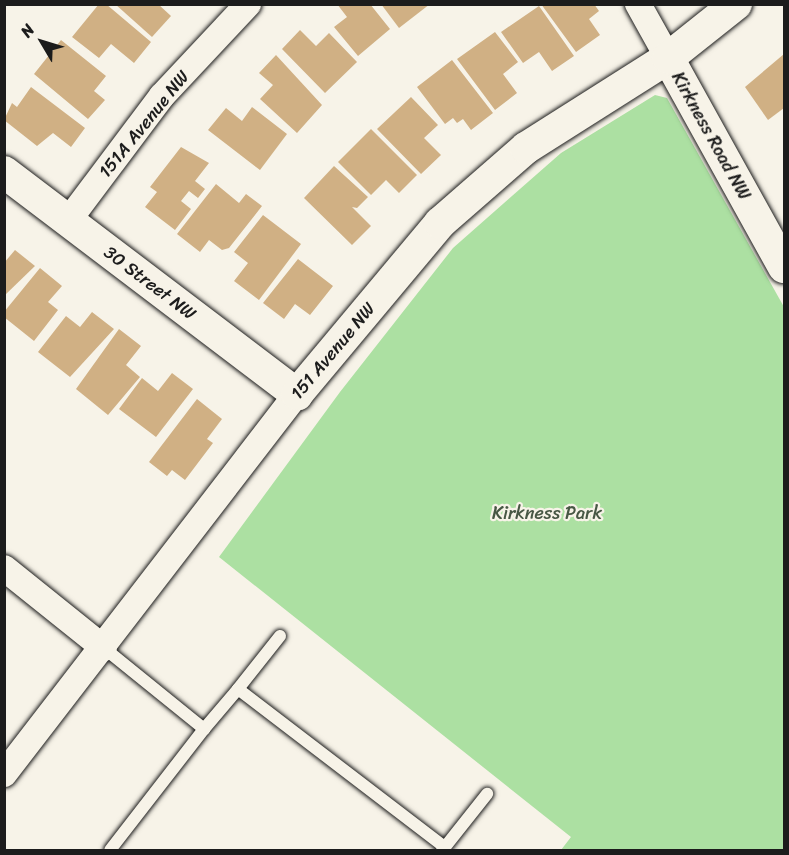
<!DOCTYPE html>
<html>
<head>
<meta charset="utf-8">
<style>
	body { margin:0 }
	#map { position:relative; width:789px; height:855px; overflow:hidden; background:#f7f3e8; font-family:Sriracha,sans-serif }
	div>[style] { position:absolute }
	[style*='--x'] { left:calc(var(--x)*1px); top:calc(var(--y)*1px); width:calc(var(--w)*1px); rotate:calc(var(--a)*1deg) }
	.green>* { inset:0; background:#ace0a2 }
	.building>* { inset:0; background:#d0b084 }
	.roads { filter:drop-shadow(0 0 2px #1c1c1c) drop-shadow(0 0 2px #1c1c1c) }
	.service>* { height:12px; margin:-6px; padding:0 6px; transform-origin:6px; border-radius:6px; background:#f7f3e8 }
	.minor>* { height:26px; margin:-13px; padding:0 13px; transform-origin:13px; border-radius:13px; background:#f7f3e8 }
	.tertiary>* { height:32px; margin:-16px; padding:0 16px; transform-origin:16px; border-radius:16px; background:#f7f3e8 }
	span { translate:-50% -50%; white-space:nowrap; text-align:center; line-height:1.15; -webkit-text-stroke:4.5px #f7f3e8; paint-order:stroke }
	.street-label { font-size:18px; color:#1c1c1c }
	.park-label { font-size:18px; color:#475744 }
	.frame { position:absolute; inset:0; border:6px solid #1c1c1c; pointer-events:none }
	.north { position:absolute; left:12px; top:12px; width:60px; height:60px; -webkit-text-stroke:4px #f7f3e8; paint-order:stroke; rotate:308deg; font-size:16px; font-weight:700; line-height:24px; text-align:center; color:#1c1c1c }
	.north::after { content:''; display:block; margin:auto; width:21px; height:27px; background:#1c1c1c; clip-path:polygon(50% 0,100% 100%,50% 72%,0 100%) }
</style>
</head>
<body>
<div id="map">
	<div class="green">
		<div style="clip-path:polygon(655px 95px,667px 98px,784px 307px,784px 850px,561px 850px,571px 837px,219px 557px,340px 392px,453px 248px,561px 153px)"></div>
	</div>
	<div class="building">
		<div style="clip-path:polygon(99px 4px,106px 4px,151px 42px,134px 63px,111px 44px,99px 58px,72px 37px)"></div>
		<div style="clip-path:polygon(115px 4px,158px 4px,171px 16px,152px 37px)"></div>
		<div style="clip-path:polygon(337px 4px,370px 4px,390px 29px,358px 56px,334px 27px,347px 17px)"></div>
		<div style="clip-path:polygon(381px 4px,430px 4px,399px 28px)"></div>
		<div style="clip-path:polygon(541px 4px,594px 4px,599px 11px,589px 19px,600px 35px,576px 52px)"></div>
		<div style="clip-path:polygon(539px 6px,574px 56px,552px 71px,539px 52px,523px 63px,501px 32px)"></div>
		<div style="clip-path:polygon(300px 30px,316px 46px,329px 33px,357px 62px,325px 93px,282px 49px)"></div>
		<div style="clip-path:polygon(495px 32px,518px 62px,503px 74px,517px 93px,495px 110px,457px 59px)"></div>
		<div style="clip-path:polygon(61px 40px,106px 76px,94px 91px,105px 100px,88px 119px,34px 74px)"></div>
		<div style="clip-path:polygon(784px 54px,784px 108px,768px 120px,745px 87px)"></div>
		<div style="clip-path:polygon(276px 55px,322px 105px,297px 133px,260px 99px,273px 85px,259px 73px)"></div>
		<div style="clip-path:polygon(452px 60px,493px 113px,471px 130px,463px 119px,457px 123px,453px 118px,445px 124px,417px 87px)"></div>
		<div style="clip-path:polygon(31px 87px,85px 128px,71px 147px,53px 133px,37px 146px,4px 120px,12px 103px,17px 107px)"></div>
		<div style="clip-path:polygon(411px 97px,438px 125px,424px 138px,441px 155px,421px 174px,377px 129px)"></div>
		<div style="clip-path:polygon(252px 107px,287px 134px,260px 170px,208px 130px,226px 108px,242px 121px)"></div>
		<div style="clip-path:polygon(371px 129px,417px 175px,399px 193px,386px 180px,371px 195px,338px 162px)"></div>
		<div style="clip-path:polygon(181px 147px,209px 163px,195px 181px,205px 189px,198px 198px,189px 191px,181px 201px,191px 209px,175px 230px,145px 207px,157px 192px,150px 187px)"></div>
		<div style="clip-path:polygon(334px 166px,368px 197px,357px 208px,352px 207px,371px 226px,352px 245px,304px 198px)"></div>
		<div style="clip-path:polygon(216px 184px,239px 203px,246px 194px,262px 206px,229px 248px,222px 250px,209px 240px,200px 252px,177px 234px)"></div>
		<div style="clip-path:polygon(263px 215px,301px 244px,259px 300px,234px 281px,248px 263px,234px 252px)"></div>
		<div style="clip-path:polygon(15px 250px,35px 266px,4px 296px,4px 263px)"></div>
		<div style="clip-path:polygon(298px 259px,333px 286px,310px 315px,295px 304px,284px 319px,263px 303px)"></div>
		<div style="clip-path:polygon(40px 268px,62px 286px,48px 302px,58px 310px,34px 341px,4px 317px,4px 312px)"></div>
		<div style="clip-path:polygon(92px 312px,114px 329px,70px 377px,38px 352px,66px 316px,80px 327px)"></div>
		<div style="clip-path:polygon(119px 329px,141px 346px,126px 365px,140px 377px,108px 415px,76px 389px)"></div>
		<div style="clip-path:polygon(172px 373px,193px 389px,156px 437px,119px 409px,142px 378px,158px 391px)"></div>
		<div style="clip-path:polygon(197px 399px,222px 419px,207px 439px,213px 443px,185px 480px,172px 470px,167px 476px,149px 462px)"></div>
	</div>
	<div class="roads">
		<div class="service">
			<div style="--x:280;--y:636;--w:68;--a:128.4"></div>
			<div style="--x:238;--y:689;--w:260;--a:37.4"></div>
			<div style="--x:445;--y:847;--w:4;--a:135"></div>
			<div style="--x:104;--y:648;--w:129;--a:39"></div>
			<div style="--x:204;--y:729;--w:153;--a:127.8"></div>
			<div style="--x:204;--y:729;--w:52;--a:-49.6"></div>
			<div style="--x:445;--y:847;--w:68;--a:-51.6"></div>
		</div>
		<div class="minor">
			<div style="--x:638;--y:4;--w:62;--a:60.9"></div>
			<div style="--x:68;--y:221;--w:156;--a:-53.1"></div>
			<div style="--x:162;--y:96;--w:126;--a:-46.9"></div>
			<div style="--x:4;--y:568;--w:128;--a:38.7"></div>
			<div style="--x:4;--y:774;--w:480;--a:-52.4"></div>
		</div>
		<div class="tertiary">
			<div style="--x:668;--y:58;--w:239;--a:61"></div>
			<div style="--x:4;--y:172;--w:368;--a:37.2"></div>
			<div style="--x:297;--y:394;--w:223;--a:-50.1"></div>
			<div style="--x:440;--y:223;--w:114;--a:-41.1"></div>
			<div style="--x:526;--y:148;--w:168;--a:-32.4"></div>
			<div style="--x:668;--y:58;--w:87;--a:-38.5"></div>
		</div>
	</div>
	<div class="street-label">
		<span style="left:144px;top:124px;rotate:-51deg">151A Avenue NW</span>
		<span style="left:711px;top:136px;rotate:61deg">Kirkness Road NW</span>
		<span style="left:150px;top:283px;rotate:37deg">30 Street NW</span>
		<span style="left:333px;top:351px;rotate:-50deg">151 Avenue NW</span>
	</div>
	<div class="park-label">
		<span style="left:547px;top:513px">Kirkness Park</span>
	</div>
	<div class="frame"></div>
	<div class="north">N</div>
</div>
</body>
</html>
